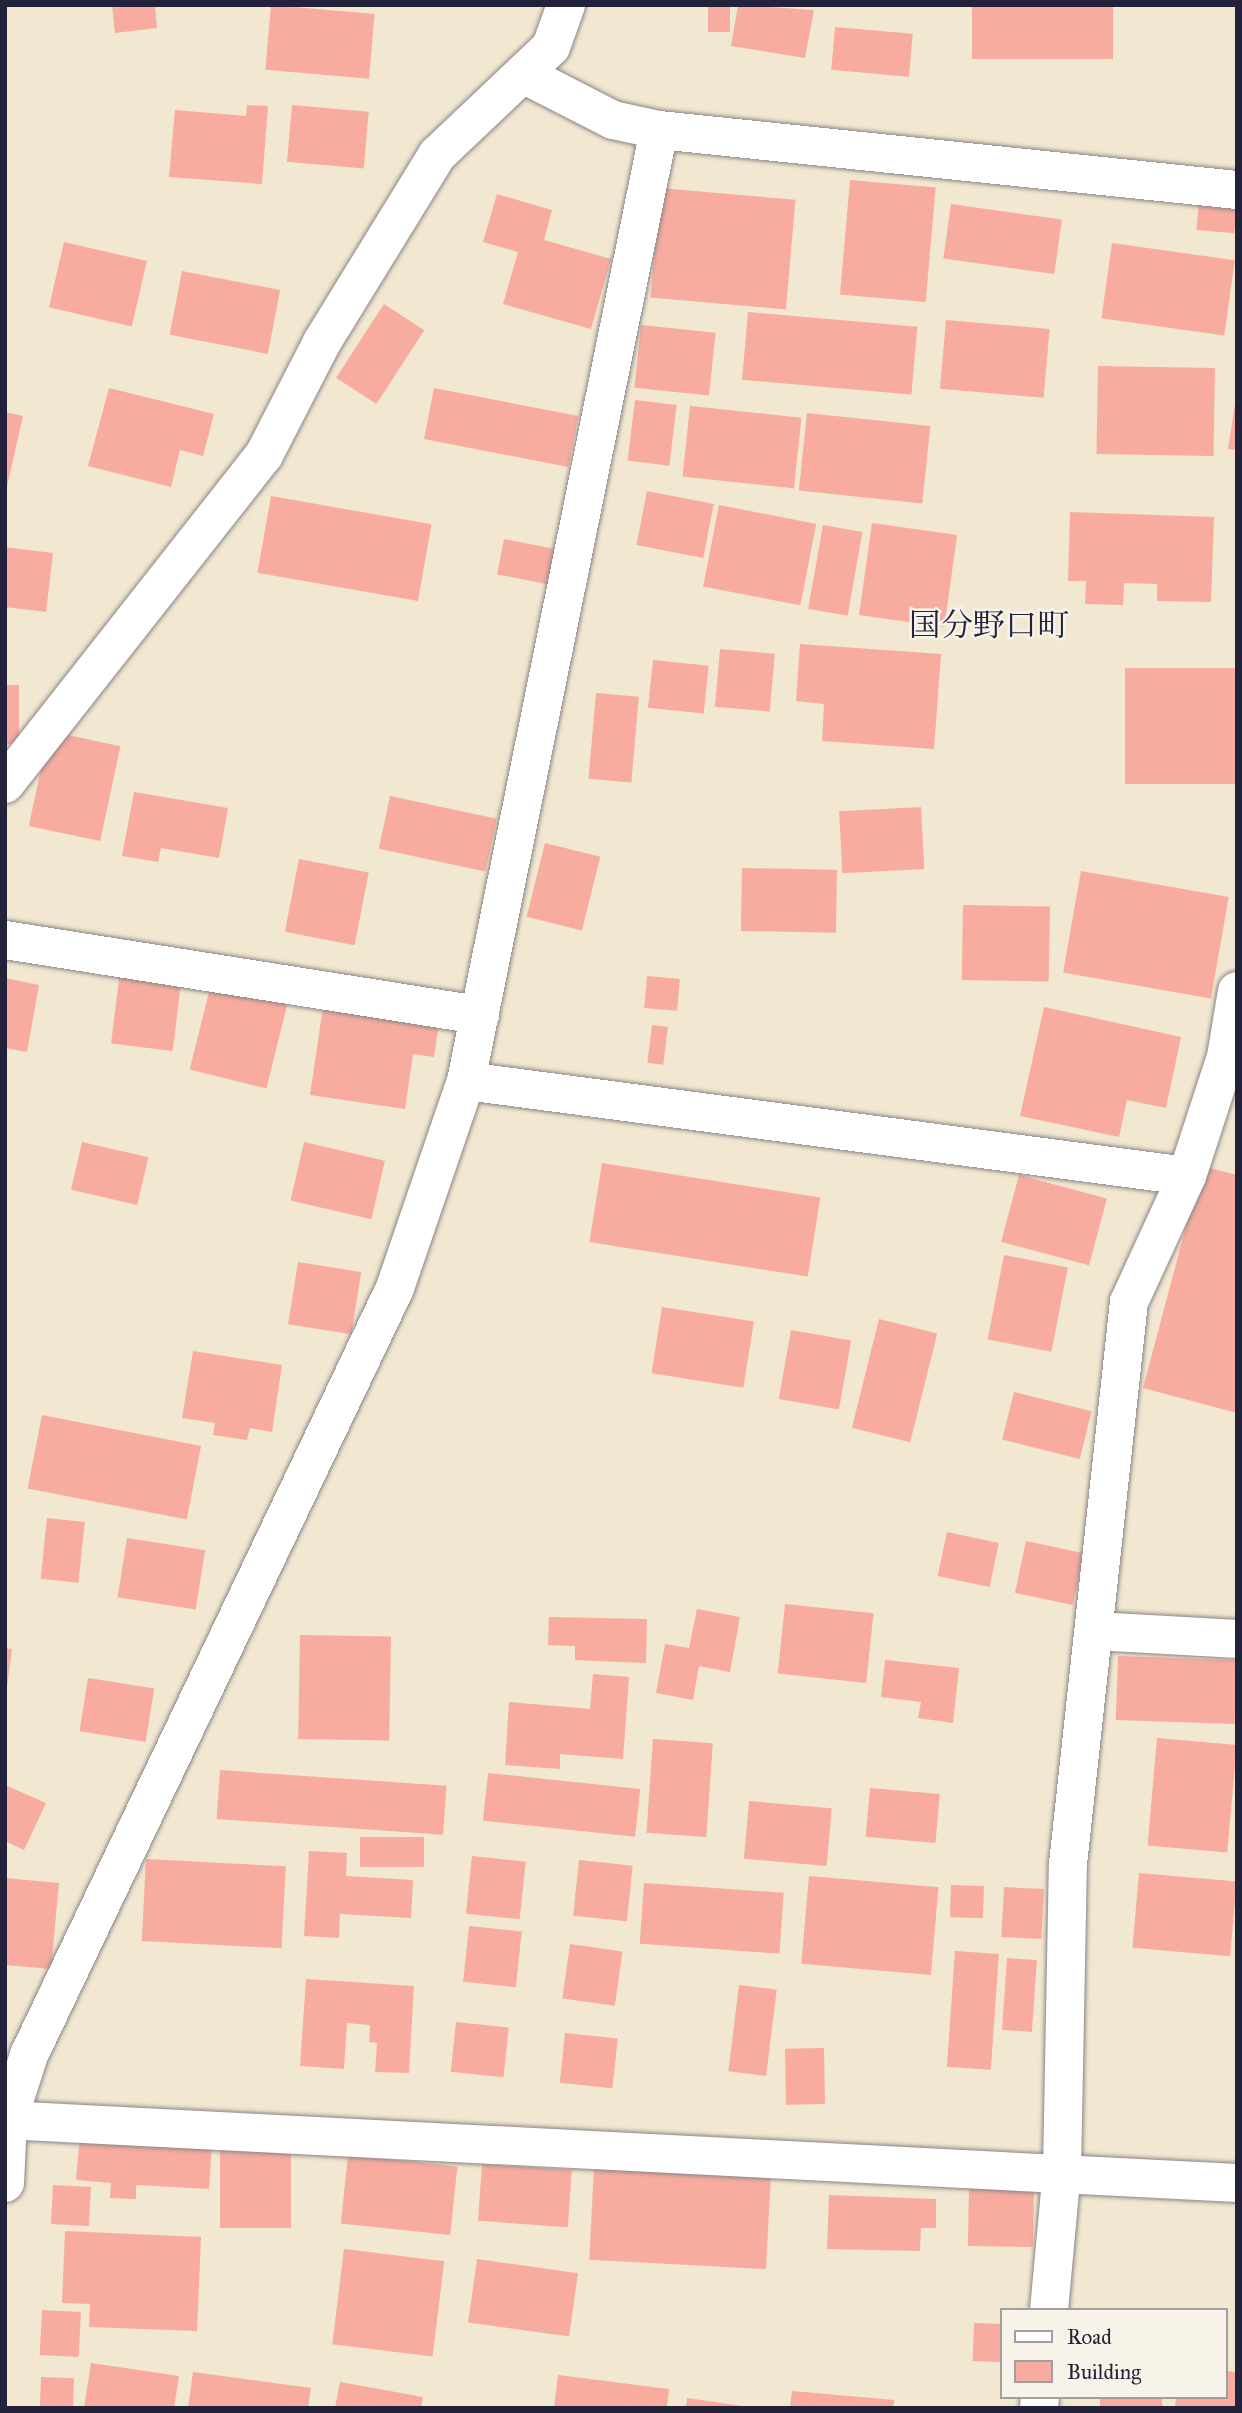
<!DOCTYPE html>
<html>
<head>
<meta charset="utf-8">
<style>
	body { margin:0 }
	#map { position:relative; width:1242px; height:2413px; overflow:hidden; background:#f2e7d0; font-family:"IM FELL Great Primer","Noto Serif JP",serif }
	div>[style] { position:absolute }
	[style*='--x'] { left:calc(var(--x)*1px); top:calc(var(--y)*1px); width:calc(var(--w)*1px); rotate:calc(var(--a)*1deg) }
	.building>* { inset:0; background:#f7ac9f; transform-origin:0 0 }
	.roads { filter:drop-shadow(0 0 2px #8a8486) drop-shadow(0 0 2px #8a8486) }
	.street>* { height:38px; margin:-19px; padding:0 19px; transform-origin:19px; border-radius:19px; background:#fff }
	span { translate:-50% -50%; white-space:nowrap; text-align:center; line-height:1.15; -webkit-text-stroke:5px #f7f3e8; paint-order:stroke }
	.quarter-label { font-size:32px; color:#22223b }
	.frame { position:absolute; inset:0; border:7px solid #22223b; pointer-events:none }
	.legend { position:absolute; left:1000px; top:2308px; width:228px; height:91px; box-sizing:border-box; background:#f7f3e8; border:2px solid #a29fa3; margin:0; padding:9px 12px; list-style:none; font-size:21px; color:#22223b }
	.legend li { display:flex; align-items:center; gap:14px; height:35px }
	.legend b { width:35px; border:2px solid #a29fa3 }
</style>
</head>
<body>
<div id="map">
	<div class="building">
		<div style="clip-path:polygon(112px 5px,155px 5px,157px 28px,115px 33px)"></div>
		<div style="left:271px;top:5px;width:104px;height:65px;rotate:5deg"></div>
		<div style="left:708px;top:5px;width:22px;height:27px"></div>
		<div style="clip-path:polygon(738px 5px,814px 10px,805px 58px,731px 46px)"></div>
		<div style="left:972px;top:5px;width:141px;height:54px"></div>
		<div style="left:835px;top:27px;width:78px;height:43px;rotate:5deg"></div>
		<div style="clip-path:polygon(247px 105px,268px 106px,262px 184px,169px 177px,175px 110px,246px 116px)"></div>
		<div style="left:292px;top:105px;width:77px;height:57px;rotate:5deg"></div>
		<div style="left:850px;top:180px;width:86px;height:115px;rotate:5deg"></div>
		<div style="left:660px;top:188px;width:136px;height:110px;rotate:5deg"></div>
		<div style="clip-path:polygon(497px 194px,552px 210px,544px 240px,611px 259px,591px 329px,503px 304px,518px 252px,483px 242px)"></div>
		<div style="left:1199px;top:200px;width:38px;height:30px;rotate:5deg"></div>
		<div style="left:951px;top:204px;width:112px;height:55px;rotate:8deg"></div>
		<div style="left:64px;top:242px;width:85px;height:67px;rotate:13deg"></div>
		<div style="left:1112px;top:243px;width:124px;height:76px;rotate:8deg"></div>
		<div style="left:182px;top:271px;width:100px;height:65px;rotate:11deg"></div>
		<div style="left:384px;top:304px;width:48px;height:88px;rotate:33deg"></div>
		<div style="left:748px;top:312px;width:170px;height:68px;rotate:5deg"></div>
		<div style="left:946px;top:320px;width:104px;height:69px;rotate:5deg"></div>
		<div style="left:641px;top:325px;width:75px;height:63px;rotate:6deg"></div>
		<div style="left:1098px;top:366px;width:117px;height:88px;rotate:1deg"></div>
		<div style="clip-path:polygon(109px 388px,214px 414px,203px 456px,180px 450px,171px 487px,88px 466px)"></div>
		<div style="left:434px;top:388px;width:147px;height:52px;rotate:11deg"></div>
		<div style="clip-path:polygon(1237px 391px,1237px 450px,1228px 449px)"></div>
		<div style="left:635px;top:400px;width:42px;height:61px;rotate:7deg"></div>
		<div style="left:690px;top:406px;width:112px;height:71px;rotate:6deg"></div>
		<div style="clip-path:polygon(5px 412px,23px 416px,6px 491px,5px 491px)"></div>
		<div style="left:807px;top:413px;width:124px;height:78px;rotate:6deg"></div>
		<div style="left:647px;top:491px;width:68px;height:55px;rotate:11deg"></div>
		<div style="left:271px;top:496px;width:163px;height:78px;rotate:10deg"></div>
		<div style="left:719px;top:505px;width:99px;height:83px;rotate:11deg"></div>
		<div style="clip-path:polygon(1070px 512px,1214px 517px,1211px 602px,1157px 601px,1157px 584px,1124px 583px,1123px 605px,1085px 604px,1086px 581px,1068px 581px)"></div>
		<div style="left:872px;top:523px;width:86px;height:93px;rotate:8deg"></div>
		<div style="left:823px;top:525px;width:40px;height:85px;rotate:10deg"></div>
		<div style="left:504px;top:539px;width:57px;height:36px;rotate:11deg"></div>
		<div style="clip-path:polygon(5px 547px,53px 553px,46px 612px,5px 607px)"></div>
		<div style="clip-path:polygon(800px 644px,941px 654px,934px 749px,822px 741px,824px 704px,796px 701px)"></div>
		<div style="left:720px;top:649px;width:55px;height:58px;rotate:5deg"></div>
		<div style="left:653px;top:660px;width:56px;height:48px;rotate:6deg"></div>
		<div style="left:1237px;top:668px;width:116px;height:112px;rotate:90deg"></div>
		<div style="left:5px;top:685px;width:14px;height:59px"></div>
		<div style="left:596px;top:693px;width:43px;height:86px;rotate:5deg"></div>
		<div style="left:49px;top:731px;width:73px;height:97px;rotate:12deg"></div>
		<div style="clip-path:polygon(134px 792px,228px 808px,219px 858px,161px 848px,158px 862px,122px 856px)"></div>
		<div style="left:390px;top:796px;width:109px;height:54px;rotate:12deg"></div>
		<div style="left:921px;top:807px;width:62px;height:82px;rotate:87deg"></div>
		<div style="left:545px;top:843px;width:57px;height:76px;rotate:14deg"></div>
		<div style="left:299px;top:859px;width:71px;height:74px;rotate:11deg"></div>
		<div style="left:742px;top:868px;width:95px;height:63px;rotate:1deg"></div>
		<div style="left:1081px;top:871px;width:150px;height:103px;rotate:10deg"></div>
		<div style="left:963px;top:905px;width:87px;height:75px;rotate:1deg"></div>
		<div style="left:120px;top:971px;width:62px;height:73px;rotate:7deg"></div>
		<div style="left:647px;top:976px;width:33px;height:32px;rotate:5deg"></div>
		<div style="clip-path:polygon(5px 978px,39px 985px,27px 1052px,5px 1048px)"></div>
		<div style="left:211px;top:984px;width:79px;height:88px;rotate:14deg"></div>
		<div style="clip-path:polygon(323px 1007px,439px 1023px,434px 1057px,413px 1054px,405px 1109px,310px 1095px)"></div>
		<div style="clip-path:polygon(1044px 1007px,1181px 1037px,1166px 1108px,1127px 1100px,1119px 1137px,1020px 1116px)"></div>
		<div style="left:652px;top:1025px;width:16px;height:38px;rotate:7deg"></div>
		<div style="left:82px;top:1142px;width:68px;height:49px;rotate:13deg"></div>
		<div style="left:304px;top:1142px;width:83px;height:60px;rotate:13deg"></div>
		<div style="left:602px;top:1163px;width:221px;height:80px;rotate:9deg"></div>
		<div style="clip-path:polygon(1202px 1166px,1237px 1175px,1237px 1413px,1143px 1388px)"></div>
		<div style="left:1019px;top:1175px;width:91px;height:69px;rotate:15deg"></div>
		<div style="left:1004px;top:1255px;width:65px;height:86px;rotate:11deg"></div>
		<div style="left:298px;top:1262px;width:64px;height:63px;rotate:9deg"></div>
		<div style="left:662px;top:1307px;width:93px;height:67px;rotate:9deg"></div>
		<div style="left:879px;top:1319px;width:60px;height:112px;rotate:14deg"></div>
		<div style="left:791px;top:1330px;width:61px;height:70px;rotate:10deg"></div>
		<div style="clip-path:polygon(193px 1351px,282px 1365px,272px 1432px,250px 1428px,247px 1440px,213px 1435px,215px 1423px,182px 1418px)"></div>
		<div style="left:1014px;top:1392px;width:80px;height:49px;rotate:14deg"></div>
		<div style="left:42px;top:1415px;width:162px;height:75px;rotate:11deg"></div>
		<div style="left:47px;top:1518px;width:38px;height:61px;rotate:6deg"></div>
		<div style="left:947px;top:1532px;width:53px;height:45px;rotate:12deg"></div>
		<div style="left:127px;top:1538px;width:79px;height:60px;rotate:9deg"></div>
		<div style="left:1026px;top:1541px;width:59px;height:53px;rotate:12deg"></div>
		<div style="left:785px;top:1604px;width:89px;height:70px;rotate:6deg"></div>
		<div style="clip-path:polygon(697px 1609px,740px 1617px,730px 1672px,699px 1666px,693px 1700px,656px 1693px,665px 1644px,689px 1648px)"></div>
		<div style="clip-path:polygon(549px 1617px,647px 1619px,646px 1663px,575px 1660px,575px 1646px,548px 1645px)"></div>
		<div style="left:300px;top:1635px;width:91px;height:104px;rotate:1deg"></div>
		<div style="clip-path:polygon(5px 1648px,12px 1649px,7px 1687px,5px 1686px)"></div>
		<div style="left:1118px;top:1656px;width:119px;height:64px;rotate:2deg"></div>
		<div style="clip-path:polygon(885px 1660px,959px 1668px,953px 1723px,918px 1718px,921px 1702px,881px 1697px)"></div>
		<div style="clip-path:polygon(593px 1674px,629px 1677px,623px 1759px,560px 1754px,560px 1769px,505px 1765px,509px 1702px,590px 1709px)"></div>
		<div style="left:88px;top:1678px;width:67px;height:54px;rotate:9deg"></div>
		<div style="left:1157px;top:1738px;width:80px;height:108px;rotate:5deg"></div>
		<div style="left:653px;top:1739px;width:60px;height:94px;rotate:4deg"></div>
		<div style="left:220px;top:1770px;width:227px;height:49px;rotate:4deg"></div>
		<div style="left:488px;top:1773px;width:153px;height:48px;rotate:6deg"></div>
		<div style="clip-path:polygon(5px 1785px,46px 1803px,24px 1850px,5px 1841px)"></div>
		<div style="left:870px;top:1788px;width:70px;height:49px;rotate:5deg"></div>
		<div style="left:749px;top:1801px;width:83px;height:58px;rotate:5deg"></div>
		<div style="left:360px;top:1837px;width:64px;height:30px"></div>
		<div style="clip-path:polygon(309px 1851px,347px 1853px,346px 1876px,413px 1880px,411px 1918px,340px 1914px,339px 1938px,304px 1936px)"></div>
		<div style="left:472px;top:1856px;width:54px;height:58px;rotate:6deg"></div>
		<div style="left:146px;top:1859px;width:140px;height:82px;rotate:3deg"></div>
		<div style="left:579px;top:1860px;width:54px;height:56px;rotate:6deg"></div>
		<div style="left:1139px;top:1873px;width:98px;height:75px;rotate:5deg"></div>
		<div style="left:809px;top:1876px;width:130px;height:88px;rotate:5deg"></div>
		<div style="clip-path:polygon(5px 1878px,59px 1883px,51px 1969px,5px 1965px)"></div>
		<div style="left:644px;top:1883px;width:140px;height:61px;rotate:4deg"></div>
		<div style="left:951px;top:1885px;width:33px;height:32px;rotate:2deg"></div>
		<div style="left:1004px;top:1887px;width:40px;height:50px;rotate:3deg"></div>
		<div style="left:469px;top:1926px;width:53px;height:56px;rotate:6deg"></div>
		<div style="left:570px;top:1944px;width:53px;height:55px;rotate:8deg"></div>
		<div style="left:955px;top:1951px;width:44px;height:116px;rotate:4deg"></div>
		<div style="left:1007px;top:1958px;width:30px;height:72px;rotate:4deg"></div>
		<div style="clip-path:polygon(306px 1979px,414px 1986px,409px 2073px,375px 2072px,377px 2043px,369px 2042px,370px 2025px,347px 2023px,344px 2069px,300px 2066px)"></div>
		<div style="left:739px;top:1985px;width:38px;height:87px;rotate:7deg"></div>
		<div style="left:456px;top:2022px;width:53px;height:50px;rotate:6deg"></div>
		<div style="left:565px;top:2033px;width:53px;height:50px;rotate:6deg"></div>
		<div style="left:824px;top:2048px;width:56px;height:39px;rotate:89deg"></div>
		<div style="clip-path:polygon(80px 2134px,212px 2142px,209px 2189px,136px 2185px,136px 2199px,110px 2198px,111px 2183px,76px 2180px)"></div>
		<div style="left:220px;top:2145px;width:71px;height:83px"></div>
		<div style="left:348px;top:2155px;width:110px;height:69px;rotate:6deg"></div>
		<div style="left:482px;top:2164px;width:90px;height:57px;rotate:4deg"></div>
		<div style="left:594px;top:2168px;width:177px;height:92px;rotate:3deg"></div>
		<div style="left:969px;top:2184px;width:65px;height:62px;rotate:1deg"></div>
		<div style="left:53px;top:2185px;width:38px;height:39px;rotate:3deg"></div>
		<div style="clip-path:polygon(829px 2195px,936px 2199px,936px 2228px,921px 2228px,920px 2251px,827px 2249px)"></div>
		<div style="clip-path:polygon(65px 2231px,201px 2237px,197px 2331px,89px 2327px,90px 2304px,62px 2303px)"></div>
		<div style="left:344px;top:2249px;width:101px;height:96px;rotate:7deg"></div>
		<div style="left:477px;top:2259px;width:102px;height:64px;rotate:8deg"></div>
		<div style="left:42px;top:2310px;width:39px;height:45px;rotate:3deg"></div>
		<div style="left:974px;top:2323px;width:28px;height:38px;rotate:2deg"></div>
		<div style="clip-path:polygon(91px 2363px,179px 2376px,174px 2408px,84px 2408px)"></div>
		<div style="clip-path:polygon(1226px 2371px,1237px 2372px,1237px 2408px,1175px 2408px,1176px 2397px,1226px 2397px)"></div>
		<div style="clip-path:polygon(193px 2372px,311px 2388px,308px 2408px,188px 2408px)"></div>
		<div style="clip-path:polygon(558px 2375px,669px 2389px,667px 2408px,554px 2408px)"></div>
		<div style="left:41px;top:2377px;width:33px;height:31px;rotate:2deg"></div>
		<div style="clip-path:polygon(340px 2382px,423px 2397px,421px 2408px,335px 2408px)"></div>
		<div style="clip-path:polygon(792px 2391px,894px 2400px,893px 2408px,790px 2408px)"></div>
		<div style="left:1100px;top:2397px;width:62px;height:11px"></div>
		<div style="clip-path:polygon(687px 2398px,742px 2406px,742px 2408px,686px 2408px)"></div>
	</div>
	<div class="roads">
		<div class="street">
			<div style="--x:525;--y:75;--w:99;--a:27.1"></div>
			<div style="--x:613;--y:120;--w:47;--a:12.3"></div>
			<div style="--x:659;--y:130;--w:581;--a:5.93"></div>
			<div style="--x:5;--y:784;--w:419;--a:-51.8"></div>
			<div style="--x:264;--y:455;--w:127;--a:-62.8"></div>
			<div style="--x:322;--y:342;--w:220;--a:-58.4"></div>
			<div style="--x:437;--y:155;--w:157;--a:-43.5"></div>
			<div style="--x:551;--y:47;--w:45;--a:-70.3"></div>
			<div style="--x:5;--y:940;--w:481;--a:9"></div>
			<div style="--x:466;--y:1081;--w:727;--a:7.51"></div>
			<div style="--x:1096;--y:1631;--w:141;--a:3.2"></div>
			<div style="--x:5;--y:2120;--w:1234;--a:2.93"></div>
			<div style="--x:5;--y:2183;--w:63;--a:-87.3"></div>
			<div style="--x:8;--y:2120;--w:68;--a:-72.1"></div>
			<div style="--x:29;--y:2055;--w:850;--a:-64.49"></div>
			<div style="--x:395;--y:1288;--w:219;--a:-71.1"></div>
			<div style="--x:466;--y:1081;--w:970;--a:-78.53"></div>
			<div style="--x:1049;--y:2310;--w:140;--a:-84.7"></div>
			<div style="--x:1062;--y:2171;--w:307;--a:-88.9"></div>
			<div style="--x:1068;--y:1864;--w:565;--a:-83.81"></div>
			<div style="--x:1129;--y:1302;--w:139;--a:-65.3"></div>
			<div style="--x:1187;--y:1176;--w:125;--a:-71.9"></div>
			<div style="--x:1226;--y:1057;--w:67;--a:-80.5"></div>
			<div style="--x:1039;--y:2408;--w:11;--a:-85"></div>
		</div>
	</div>
	<div class="quarter-label">
		<span style="left:989px;top:626px">国分野口町</span>
	</div>
	<div class="frame"></div>
	<ul class="legend">
	<li><b style="height:9px;background:#fff"></b>Road</li>
	<li><b style="height:19px;background:#f7ac9f"></b>Building</li>
	</ul>
</div>
</body>
</html>
